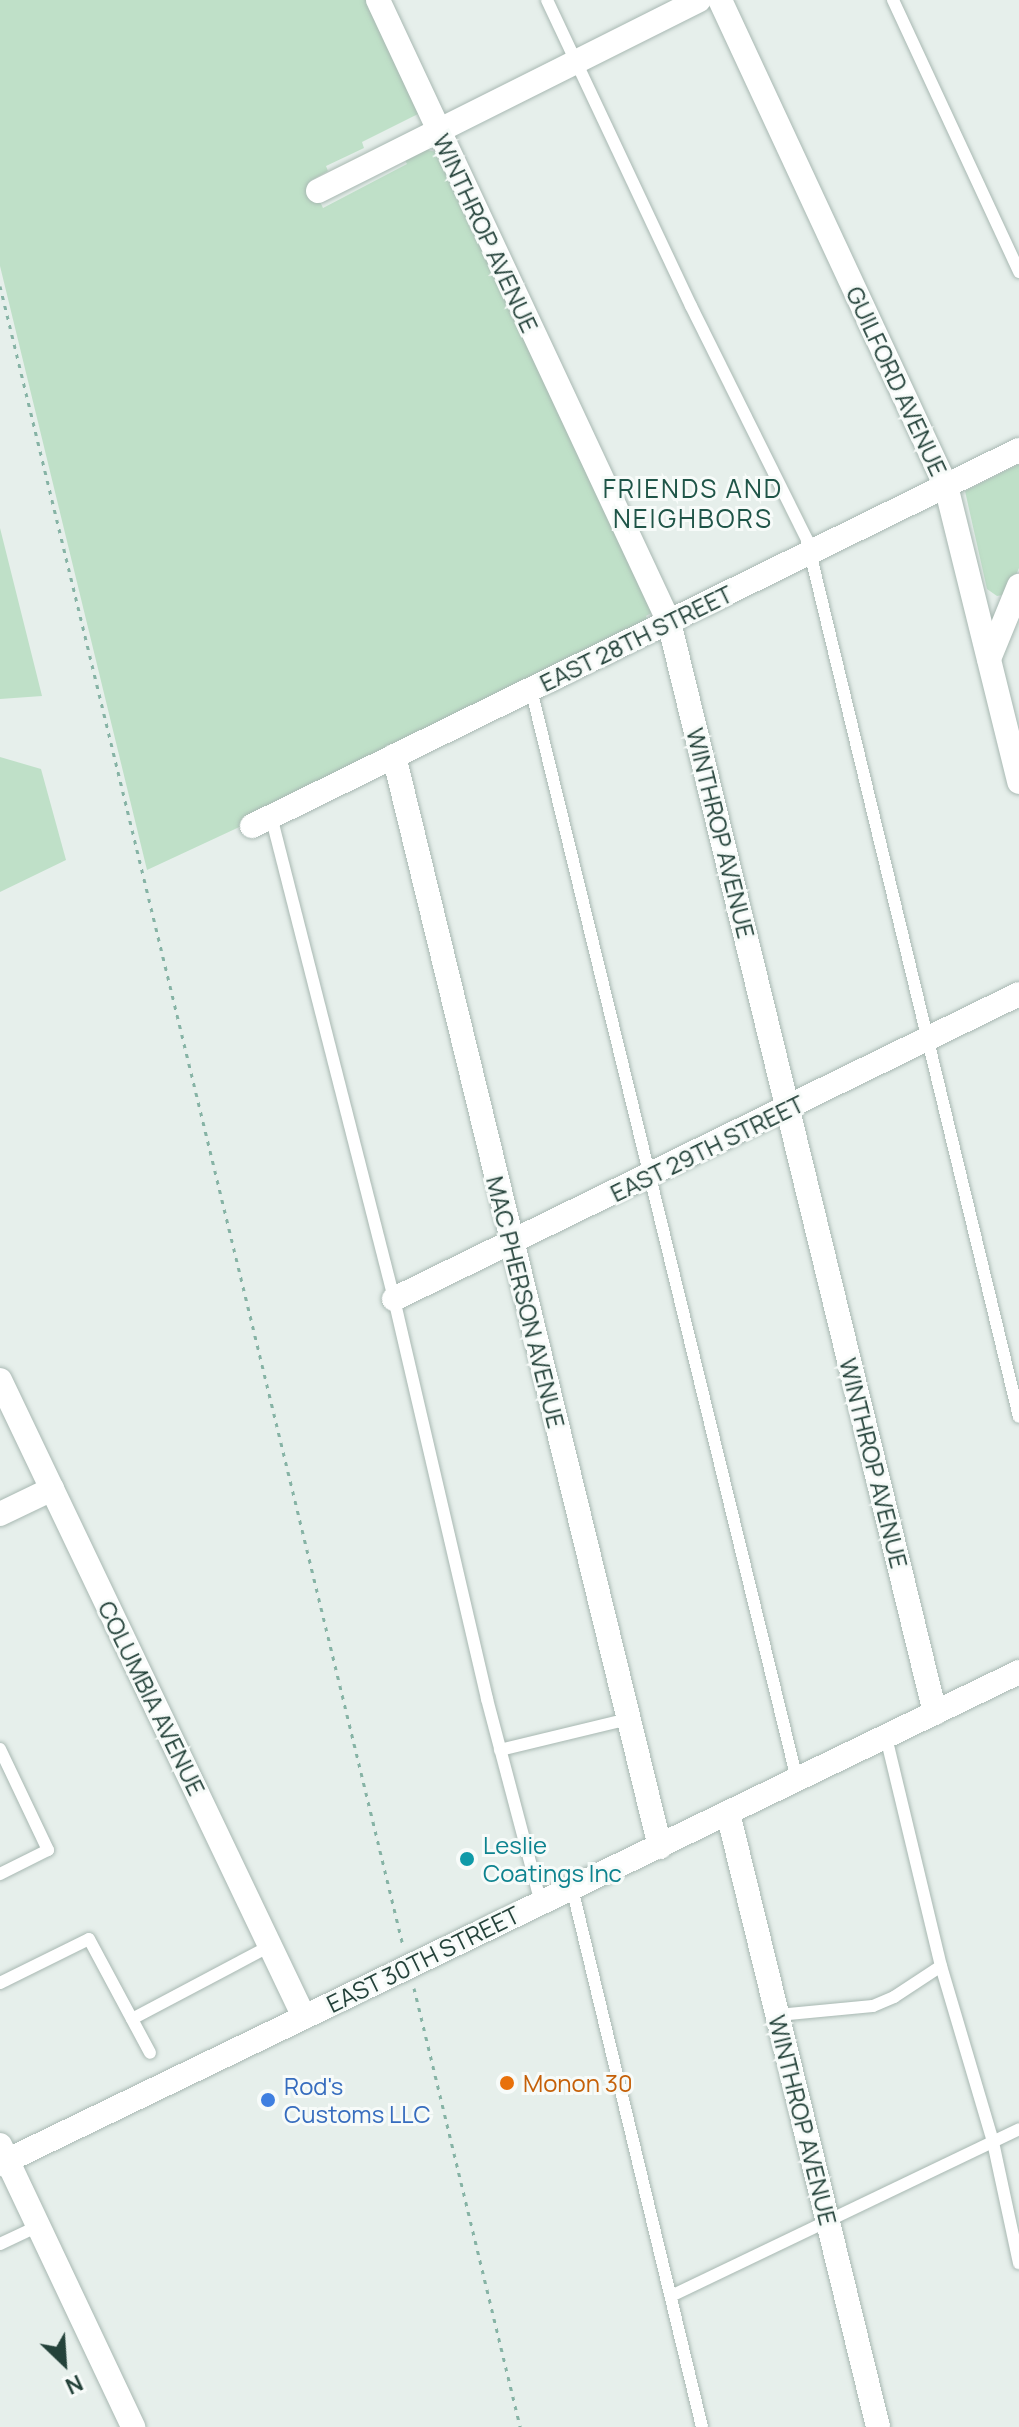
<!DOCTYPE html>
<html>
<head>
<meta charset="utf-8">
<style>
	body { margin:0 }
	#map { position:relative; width:1019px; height:2427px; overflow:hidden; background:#e6efeb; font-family:Manrope,sans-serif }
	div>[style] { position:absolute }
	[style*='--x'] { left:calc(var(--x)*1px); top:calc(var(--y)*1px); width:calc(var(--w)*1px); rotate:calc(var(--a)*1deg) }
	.green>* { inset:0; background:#bfe0c8 }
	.path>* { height:3px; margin-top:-1.5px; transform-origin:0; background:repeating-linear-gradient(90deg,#86b3a5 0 4px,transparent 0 10px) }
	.roads { filter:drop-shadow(0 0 2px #a8b8b2) drop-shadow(0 0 2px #a8b8b2) }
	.lane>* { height:12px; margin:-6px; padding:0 6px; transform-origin:6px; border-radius:6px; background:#fff }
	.street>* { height:24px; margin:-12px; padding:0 12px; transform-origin:12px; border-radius:12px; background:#fff }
	.secondary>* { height:24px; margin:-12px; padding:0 12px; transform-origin:12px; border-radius:12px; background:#fff }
	.dots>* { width:22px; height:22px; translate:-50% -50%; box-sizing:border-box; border:4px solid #f7fbf9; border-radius:50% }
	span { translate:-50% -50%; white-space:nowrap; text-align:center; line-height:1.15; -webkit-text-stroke:6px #f7fbf9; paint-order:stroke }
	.street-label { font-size:24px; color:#24423a }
	.culture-label { font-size:24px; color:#0d838f }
	.left { translate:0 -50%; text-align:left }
	.food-label { font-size:24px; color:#c56008 }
	.shop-label { font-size:24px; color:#366cbe }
	.neighbourhood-label { font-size:26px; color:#1f5548; letter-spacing:2px }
	.north { position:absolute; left:24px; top:2323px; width:80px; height:80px; -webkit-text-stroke:6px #f7fbf9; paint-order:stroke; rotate:155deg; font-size:22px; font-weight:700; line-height:32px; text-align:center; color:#24423a }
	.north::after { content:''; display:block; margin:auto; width:28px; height:36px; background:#24423a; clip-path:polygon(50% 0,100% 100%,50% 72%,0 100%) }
</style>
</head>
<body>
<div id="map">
	<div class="green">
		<div style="clip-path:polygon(0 0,368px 0,420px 113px,362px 142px,364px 148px,326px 166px,328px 171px,310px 181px,323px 208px,407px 164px,404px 158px,423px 149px,437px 152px,653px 612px,646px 616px,649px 623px,261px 817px,147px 870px,0 266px)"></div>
		<div style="clip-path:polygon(1019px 464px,1019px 568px,1008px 594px,997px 596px,987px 589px,965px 491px)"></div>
		<div style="clip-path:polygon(0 528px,42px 696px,0 699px)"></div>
		<div style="clip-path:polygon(0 757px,41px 769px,66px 860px,0 892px)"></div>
	</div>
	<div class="path">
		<div style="--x:0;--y:286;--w:1707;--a:76.35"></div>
		<div style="--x:414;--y:1988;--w:452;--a:76.4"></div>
	</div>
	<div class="roads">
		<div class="lane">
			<div style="--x:547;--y:0;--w:338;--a:64.8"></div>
			<div style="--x:691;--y:306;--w:261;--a:63.6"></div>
			<div style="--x:807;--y:540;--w:902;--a:76.41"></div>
			<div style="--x:893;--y:0;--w:300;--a:65.1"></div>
			<div style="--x:531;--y:689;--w:1122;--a:76.29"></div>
			<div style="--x:271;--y:816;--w:498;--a:75.7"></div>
			<div style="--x:394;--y:1299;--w:411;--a:76.9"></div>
			<div style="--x:487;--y:1699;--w:211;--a:75.2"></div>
			<div style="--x:886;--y:1737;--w:236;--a:76.5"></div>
			<div style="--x:941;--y:1966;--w:184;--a:73.5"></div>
			<div style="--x:993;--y:2142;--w:124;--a:77.9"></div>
			<div style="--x:0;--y:1749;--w:112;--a:64.6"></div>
			<div style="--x:48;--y:1850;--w:54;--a:153.4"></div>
			<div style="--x:500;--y:1750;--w:132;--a:-13.6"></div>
			<div style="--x:572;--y:1888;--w:554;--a:76.44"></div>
			<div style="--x:0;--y:1983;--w:99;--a:-26.3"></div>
			<div style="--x:89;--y:1939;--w:129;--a:61.8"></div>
			<div style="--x:778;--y:2015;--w:95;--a:-5.4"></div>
			<div style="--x:873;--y:2006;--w:23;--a:-23"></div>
			<div style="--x:894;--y:1997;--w:56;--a:-33.4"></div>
			<div style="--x:132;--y:2019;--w:156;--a:-27.9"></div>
			<div style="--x:0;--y:2244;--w:42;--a:-25.3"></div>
			<div style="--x:671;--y:2296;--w:386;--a:-25.6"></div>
		</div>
		<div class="street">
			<div style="--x:378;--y:0;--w:687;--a:64.93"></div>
			<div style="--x:669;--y:622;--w:1123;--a:76.3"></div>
			<div style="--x:720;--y:0;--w:536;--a:65.06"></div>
			<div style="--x:946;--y:486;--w:305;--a:76.1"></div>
			<div style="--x:318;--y:191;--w:426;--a:-26.6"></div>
			<div style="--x:989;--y:659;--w:79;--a:-67.7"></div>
			<div style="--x:394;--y:756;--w:1123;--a:76.3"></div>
			<div style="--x:252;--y:826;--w:854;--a:-26.12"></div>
			<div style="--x:394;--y:1299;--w:695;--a:-26.01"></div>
			<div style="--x:0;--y:1380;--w:706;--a:64.49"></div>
			<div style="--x:0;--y:1514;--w:58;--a:-25.7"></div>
			<div style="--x:728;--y:1813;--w:632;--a:76.27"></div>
		</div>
		<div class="secondary">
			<div style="--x:0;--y:2145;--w:312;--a:64.7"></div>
			<div style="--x:0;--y:2164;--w:1132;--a:-25.77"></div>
		</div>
	</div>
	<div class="dots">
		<div style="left:467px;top:1859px;background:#0f9aa8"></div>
		<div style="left:507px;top:2083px;background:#e8710a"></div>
		<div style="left:268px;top:2100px;background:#3f7fe0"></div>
	</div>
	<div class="street-label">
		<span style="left:486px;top:233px;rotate:65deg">WINTHROP AVENUE</span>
		<span style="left:897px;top:381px;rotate:65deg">GUILFORD AVENUE</span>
		<span style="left:636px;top:638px;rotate:-26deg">EAST 28TH STREET</span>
		<span style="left:721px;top:833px;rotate:76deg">WINTHROP AVENUE</span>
		<span style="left:707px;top:1148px;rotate:-26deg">EAST 29TH STREET</span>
		<span style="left:526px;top:1302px;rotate:76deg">MAC PHERSON AVENUE</span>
		<span style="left:874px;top:1463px;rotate:76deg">WINTHROP AVENUE</span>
		<span style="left:152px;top:1698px;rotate:64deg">COLUMBIA AVENUE</span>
		<span style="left:423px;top:1959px;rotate:-26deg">EAST 30TH STREET</span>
		<span style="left:803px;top:2120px;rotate:76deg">WINTHROP AVENUE</span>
	</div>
	<div class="culture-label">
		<span class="left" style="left:483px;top:1859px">Leslie<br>Coatings Inc</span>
	</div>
	<div class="food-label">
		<span class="left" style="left:523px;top:2083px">Monon 30</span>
	</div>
	<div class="shop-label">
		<span class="left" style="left:284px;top:2100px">Rod's<br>Customs LLC</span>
	</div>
	<div class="neighbourhood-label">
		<span style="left:693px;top:504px">FRIENDS AND<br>NEIGHBORS</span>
	</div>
	<div class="north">N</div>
</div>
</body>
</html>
